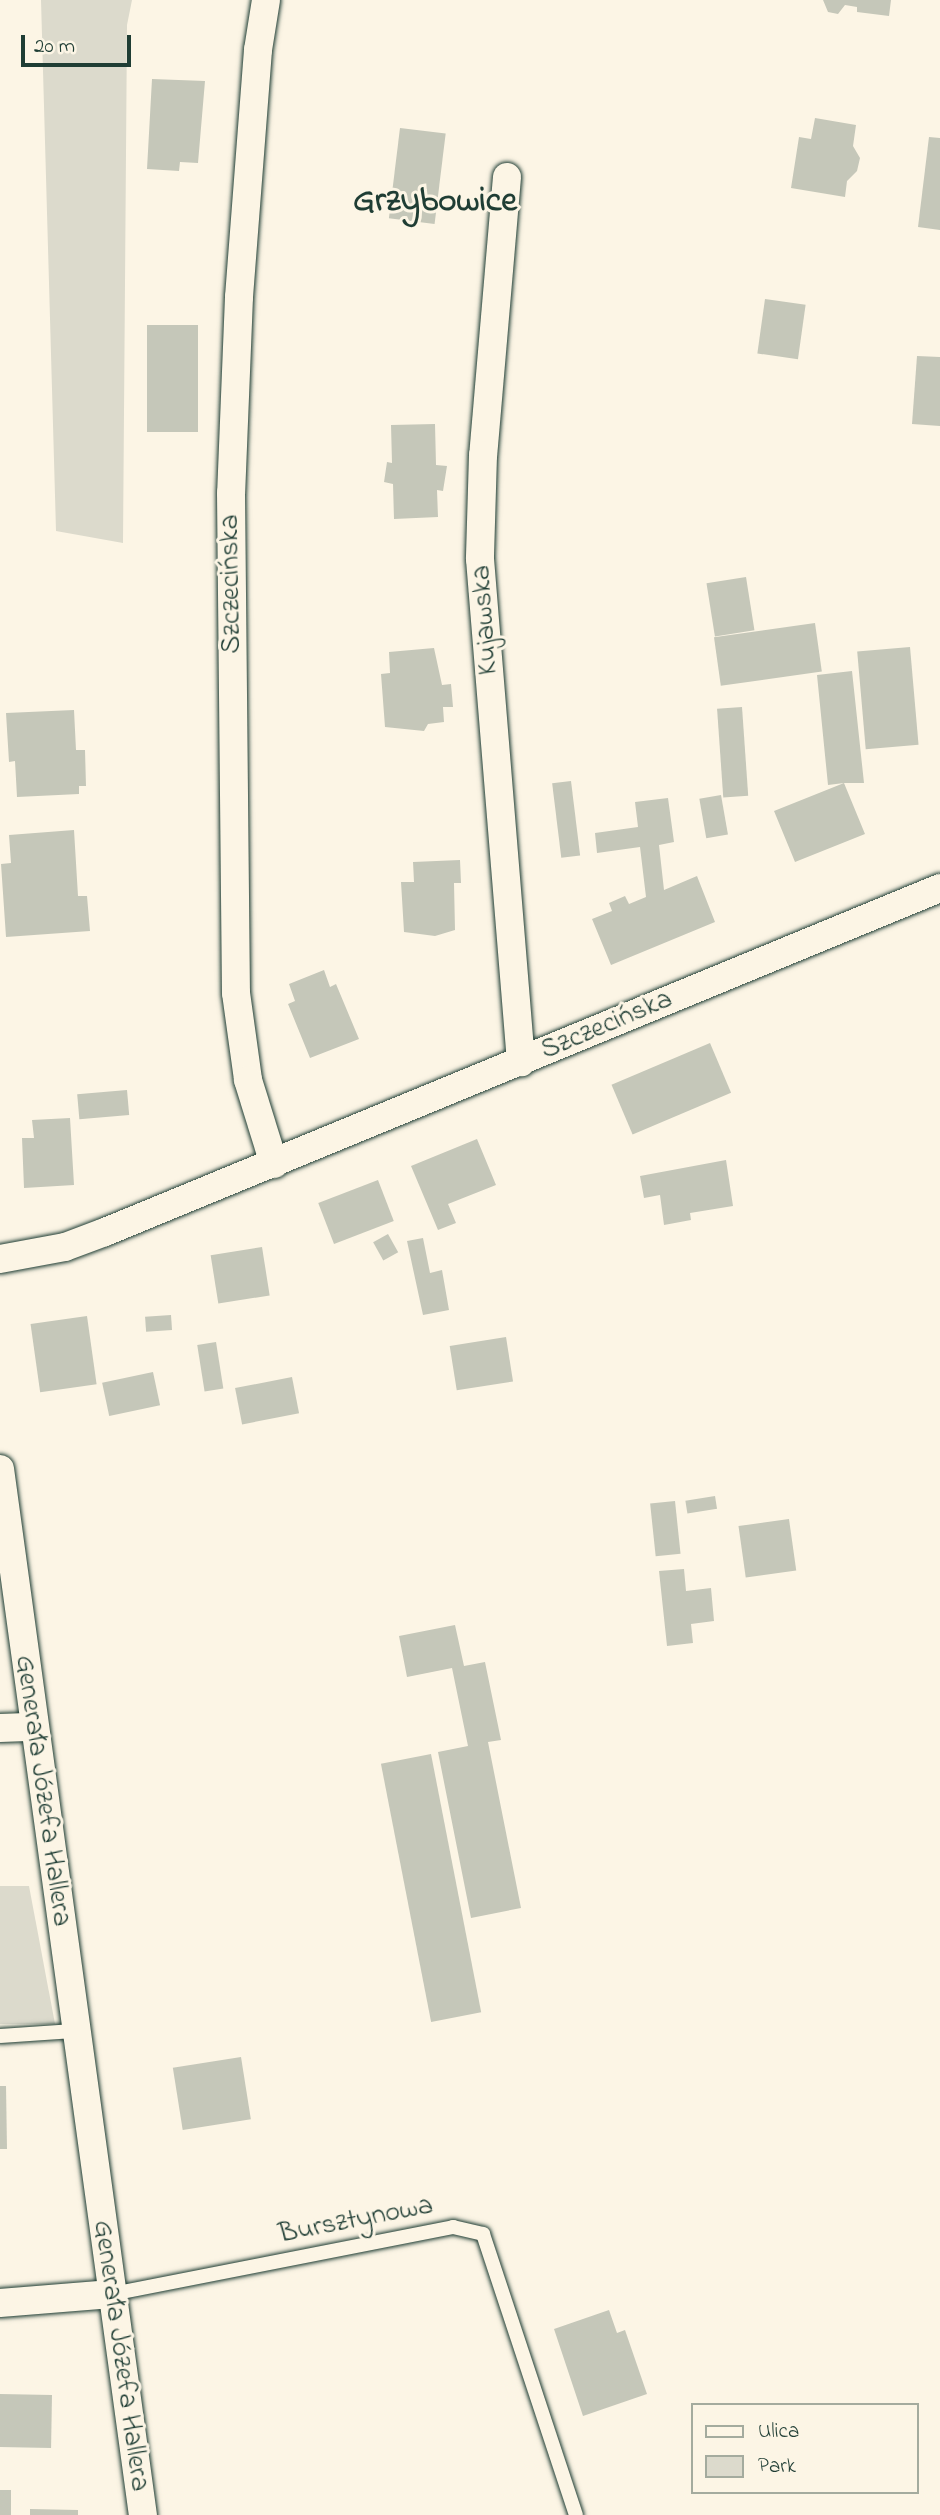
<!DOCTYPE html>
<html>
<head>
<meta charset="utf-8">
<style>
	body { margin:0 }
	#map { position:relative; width:940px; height:2515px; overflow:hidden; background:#fcf5e5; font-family:"Indie Flower",sans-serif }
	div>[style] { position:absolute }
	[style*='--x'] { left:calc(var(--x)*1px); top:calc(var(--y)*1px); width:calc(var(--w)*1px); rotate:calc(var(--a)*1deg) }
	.green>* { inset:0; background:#dcdacc }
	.building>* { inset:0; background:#c5c7b9; transform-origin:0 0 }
	.roads { filter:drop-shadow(0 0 2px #1f3d34) drop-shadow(0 0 2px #1f3d34) }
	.lane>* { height:14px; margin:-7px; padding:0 7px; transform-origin:7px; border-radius:7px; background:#fcf5e5 }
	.street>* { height:28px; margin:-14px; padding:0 14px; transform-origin:14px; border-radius:14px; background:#fcf5e5 }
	span { translate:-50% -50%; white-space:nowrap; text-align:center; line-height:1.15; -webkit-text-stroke:6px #fcf5e5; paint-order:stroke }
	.street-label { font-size:28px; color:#1f3d34 }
	.district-label { font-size:35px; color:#1f3d34; font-weight:700 }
	.legend { position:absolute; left:691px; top:2403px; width:228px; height:91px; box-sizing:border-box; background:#fcf5e5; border:2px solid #a4ab9e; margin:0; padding:9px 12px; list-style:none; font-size:21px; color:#1f3d34 }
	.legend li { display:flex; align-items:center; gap:14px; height:35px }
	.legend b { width:35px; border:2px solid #a4ab9e }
	.scale { position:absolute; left:21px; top:35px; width:110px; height:32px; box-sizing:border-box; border:4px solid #1f3d34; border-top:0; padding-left:9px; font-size:21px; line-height:24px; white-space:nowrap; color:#1f3d34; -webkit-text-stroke:5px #fcf5e5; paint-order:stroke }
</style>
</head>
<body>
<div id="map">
	<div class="green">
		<div style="clip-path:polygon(41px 0,132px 0,127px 25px,123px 543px,56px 531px)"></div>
		<div style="clip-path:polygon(0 1886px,29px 1886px,55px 2024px,0 2024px)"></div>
	</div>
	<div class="building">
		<div style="clip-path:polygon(823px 0,891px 0,889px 16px,857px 12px,857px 7px,845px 5px,838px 14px,828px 12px)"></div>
		<div style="clip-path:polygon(152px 79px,205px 81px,198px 163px,180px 162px,179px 171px,147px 169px)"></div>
		<div style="clip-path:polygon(815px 118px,856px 125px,853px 146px,860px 158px,857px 171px,847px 181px,845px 197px,791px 188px,799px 137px,811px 139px)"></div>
		<div style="left:400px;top:128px;width:46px;height:91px;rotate:7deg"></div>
		<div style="clip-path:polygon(929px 137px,940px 138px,940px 230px,918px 227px)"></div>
		<div style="left:765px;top:299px;width:41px;height:55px;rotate:8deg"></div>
		<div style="left:147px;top:325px;width:51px;height:107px"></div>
		<div style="clip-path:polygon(917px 356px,940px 357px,940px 426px,912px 424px)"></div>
		<div style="clip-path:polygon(435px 424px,436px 465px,447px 466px,443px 491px,437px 490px,438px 517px,394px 519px,393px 484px,384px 482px,387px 462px,392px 463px,391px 425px)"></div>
		<div style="left:746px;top:577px;width:54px;height:40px;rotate:81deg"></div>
		<div style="left:815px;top:623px;width:49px;height:102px;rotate:82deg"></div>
		<div style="left:910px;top:647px;width:98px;height:53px;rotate:85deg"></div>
		<div style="clip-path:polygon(434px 648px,442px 685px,451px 684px,453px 707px,443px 707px,444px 722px,428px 724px,424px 731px,385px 727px,381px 674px,390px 673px,389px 652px)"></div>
		<div style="clip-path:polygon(852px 671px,864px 783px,844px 783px,865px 834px,795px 862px,774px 811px,844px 783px,828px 785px,817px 675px)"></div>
		<div style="left:742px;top:707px;width:89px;height:25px;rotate:86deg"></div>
		<div style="clip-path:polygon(74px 710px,76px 750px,85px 750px,86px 786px,79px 786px,79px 794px,17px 797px,15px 761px,9px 762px,6px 713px)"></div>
		<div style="left:571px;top:781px;width:75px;height:19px;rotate:83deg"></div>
		<div style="left:721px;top:795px;width:40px;height:22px;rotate:80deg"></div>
		<div style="clip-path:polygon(668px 798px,674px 842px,659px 845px,664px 890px,697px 876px,715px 922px,611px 965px,592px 919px,612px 911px,609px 903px,625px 896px,629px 904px,646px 897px,640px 847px,597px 853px,595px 833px,638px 827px,635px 802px)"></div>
		<div style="clip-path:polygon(74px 830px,78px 896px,87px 896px,90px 931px,6px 937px,1px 864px,11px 863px,9px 835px)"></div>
		<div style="clip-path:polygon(460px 860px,461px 883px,454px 883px,455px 930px,435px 936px,404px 932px,401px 882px,414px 882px,413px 862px)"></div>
		<div style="clip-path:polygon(324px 970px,330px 987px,336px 984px,359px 1039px,310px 1058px,288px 1004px,295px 1001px,289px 984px)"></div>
		<div style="left:710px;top:1043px;width:54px;height:107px;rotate:67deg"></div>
		<div style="left:127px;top:1090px;width:25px;height:50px;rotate:85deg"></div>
		<div style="clip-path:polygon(70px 1118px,74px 1185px,24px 1188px,22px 1138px,34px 1138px,32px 1120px)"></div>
		<div style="clip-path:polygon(477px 1139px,496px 1185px,448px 1204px,456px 1223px,438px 1230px,411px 1166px)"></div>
		<div style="clip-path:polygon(726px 1160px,733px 1206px,690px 1213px,691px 1220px,664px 1225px,660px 1195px,644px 1198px,640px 1176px)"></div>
		<div style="left:378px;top:1180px;width:44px;height:64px;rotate:69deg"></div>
		<div style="left:388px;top:1234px;width:21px;height:17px;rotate:61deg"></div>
		<div style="clip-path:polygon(423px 1238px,430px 1273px,442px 1270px,449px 1310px,423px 1315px,407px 1241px)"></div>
		<div style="left:262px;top:1247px;width:49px;height:52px;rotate:81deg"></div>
		<div style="left:171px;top:1315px;width:15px;height:26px;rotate:86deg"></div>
		<div style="left:87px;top:1316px;width:69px;height:57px;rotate:82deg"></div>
		<div style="left:506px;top:1337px;width:45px;height:57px;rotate:81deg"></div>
		<div style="left:216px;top:1342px;width:47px;height:19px;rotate:81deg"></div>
		<div style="left:153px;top:1372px;width:34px;height:52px;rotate:78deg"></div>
		<div style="left:292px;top:1377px;width:37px;height:58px;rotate:79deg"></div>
		<div style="left:715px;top:1496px;width:13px;height:30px;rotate:81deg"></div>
		<div style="left:675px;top:1501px;width:53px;height:25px;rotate:84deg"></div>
		<div style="left:789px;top:1519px;width:52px;height:51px;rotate:82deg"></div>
		<div style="clip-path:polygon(684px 1569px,686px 1591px,711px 1588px,714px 1621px,691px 1624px,693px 1643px,667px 1646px,659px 1571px)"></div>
		<div style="clip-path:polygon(455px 1625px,464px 1666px,485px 1662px,501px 1740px,488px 1742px,521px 1908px,471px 1918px,438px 1752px,468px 1746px,452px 1668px,407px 1677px,399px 1636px)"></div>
		<div style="left:431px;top:1754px;width:263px;height:51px;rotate:79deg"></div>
		<div style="left:241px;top:2057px;width:63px;height:69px;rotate:81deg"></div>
		<div style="clip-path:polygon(0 2086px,6px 2086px,7px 2149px,0 2149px)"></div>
		<div style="clip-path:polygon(609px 2310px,617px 2333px,625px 2330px,647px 2394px,583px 2416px,554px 2329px)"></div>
		<div style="left:0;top:2394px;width:52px;height:53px;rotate:1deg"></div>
		<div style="left:0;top:2490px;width:11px;height:25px"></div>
		<div style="clip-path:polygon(30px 2509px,78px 2510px,78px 2515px,30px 2515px)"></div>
	</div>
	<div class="roads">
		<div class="lane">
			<div style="--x:0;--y:2036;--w:74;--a:-3.9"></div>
			<div style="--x:112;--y:2294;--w:348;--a:-11.1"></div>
			<div style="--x:453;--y:2227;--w:31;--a:13"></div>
			<div style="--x:483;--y:2234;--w:296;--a:71.7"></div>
		</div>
		<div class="street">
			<div style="--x:266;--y:0;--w:51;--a:99.1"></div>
			<div style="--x:258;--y:50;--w:248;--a:94.4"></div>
			<div style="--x:239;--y:297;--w:196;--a:92.3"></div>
			<div style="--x:231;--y:493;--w:500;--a:89.43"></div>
			<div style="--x:236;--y:993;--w:88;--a:82.1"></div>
			<div style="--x:248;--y:1080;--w:88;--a:72.8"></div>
			<div style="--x:507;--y:177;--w:279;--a:94.9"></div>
			<div style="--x:483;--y:455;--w:104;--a:91.7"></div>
			<div style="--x:480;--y:559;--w:505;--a:85.34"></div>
			<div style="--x:0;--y:1259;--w:66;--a:-10.5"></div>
			<div style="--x:65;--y:1247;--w:43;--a:-20.6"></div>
			<div style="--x:105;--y:1232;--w:903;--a:-22.39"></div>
			<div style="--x:0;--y:1469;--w:1056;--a:82.22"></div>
			<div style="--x:0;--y:1728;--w:34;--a:-2"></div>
			<div style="--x:0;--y:2303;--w:112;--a:-4.6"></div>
		</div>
	</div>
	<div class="street-label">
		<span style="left:232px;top:584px;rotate:-91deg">Szczecińska</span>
		<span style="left:486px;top:620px;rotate:-94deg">Kujawska</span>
		<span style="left:607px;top:1026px;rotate:-23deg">Szczecińska</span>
		<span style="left:42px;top:1791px;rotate:82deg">Generała Józefa Hallera</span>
		<span style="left:356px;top:2221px;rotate:-11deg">Bursztynowa</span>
		<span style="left:120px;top:2356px;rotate:82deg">Generała Józefa Hallera</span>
	</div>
	<div class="district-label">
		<span style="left:435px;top:202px">Grzybowice</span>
	</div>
	<ul class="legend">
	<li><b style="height:9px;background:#fcf5e5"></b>Ulica</li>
	<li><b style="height:19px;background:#dcdacc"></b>Park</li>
	</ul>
	<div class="scale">20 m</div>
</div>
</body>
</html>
